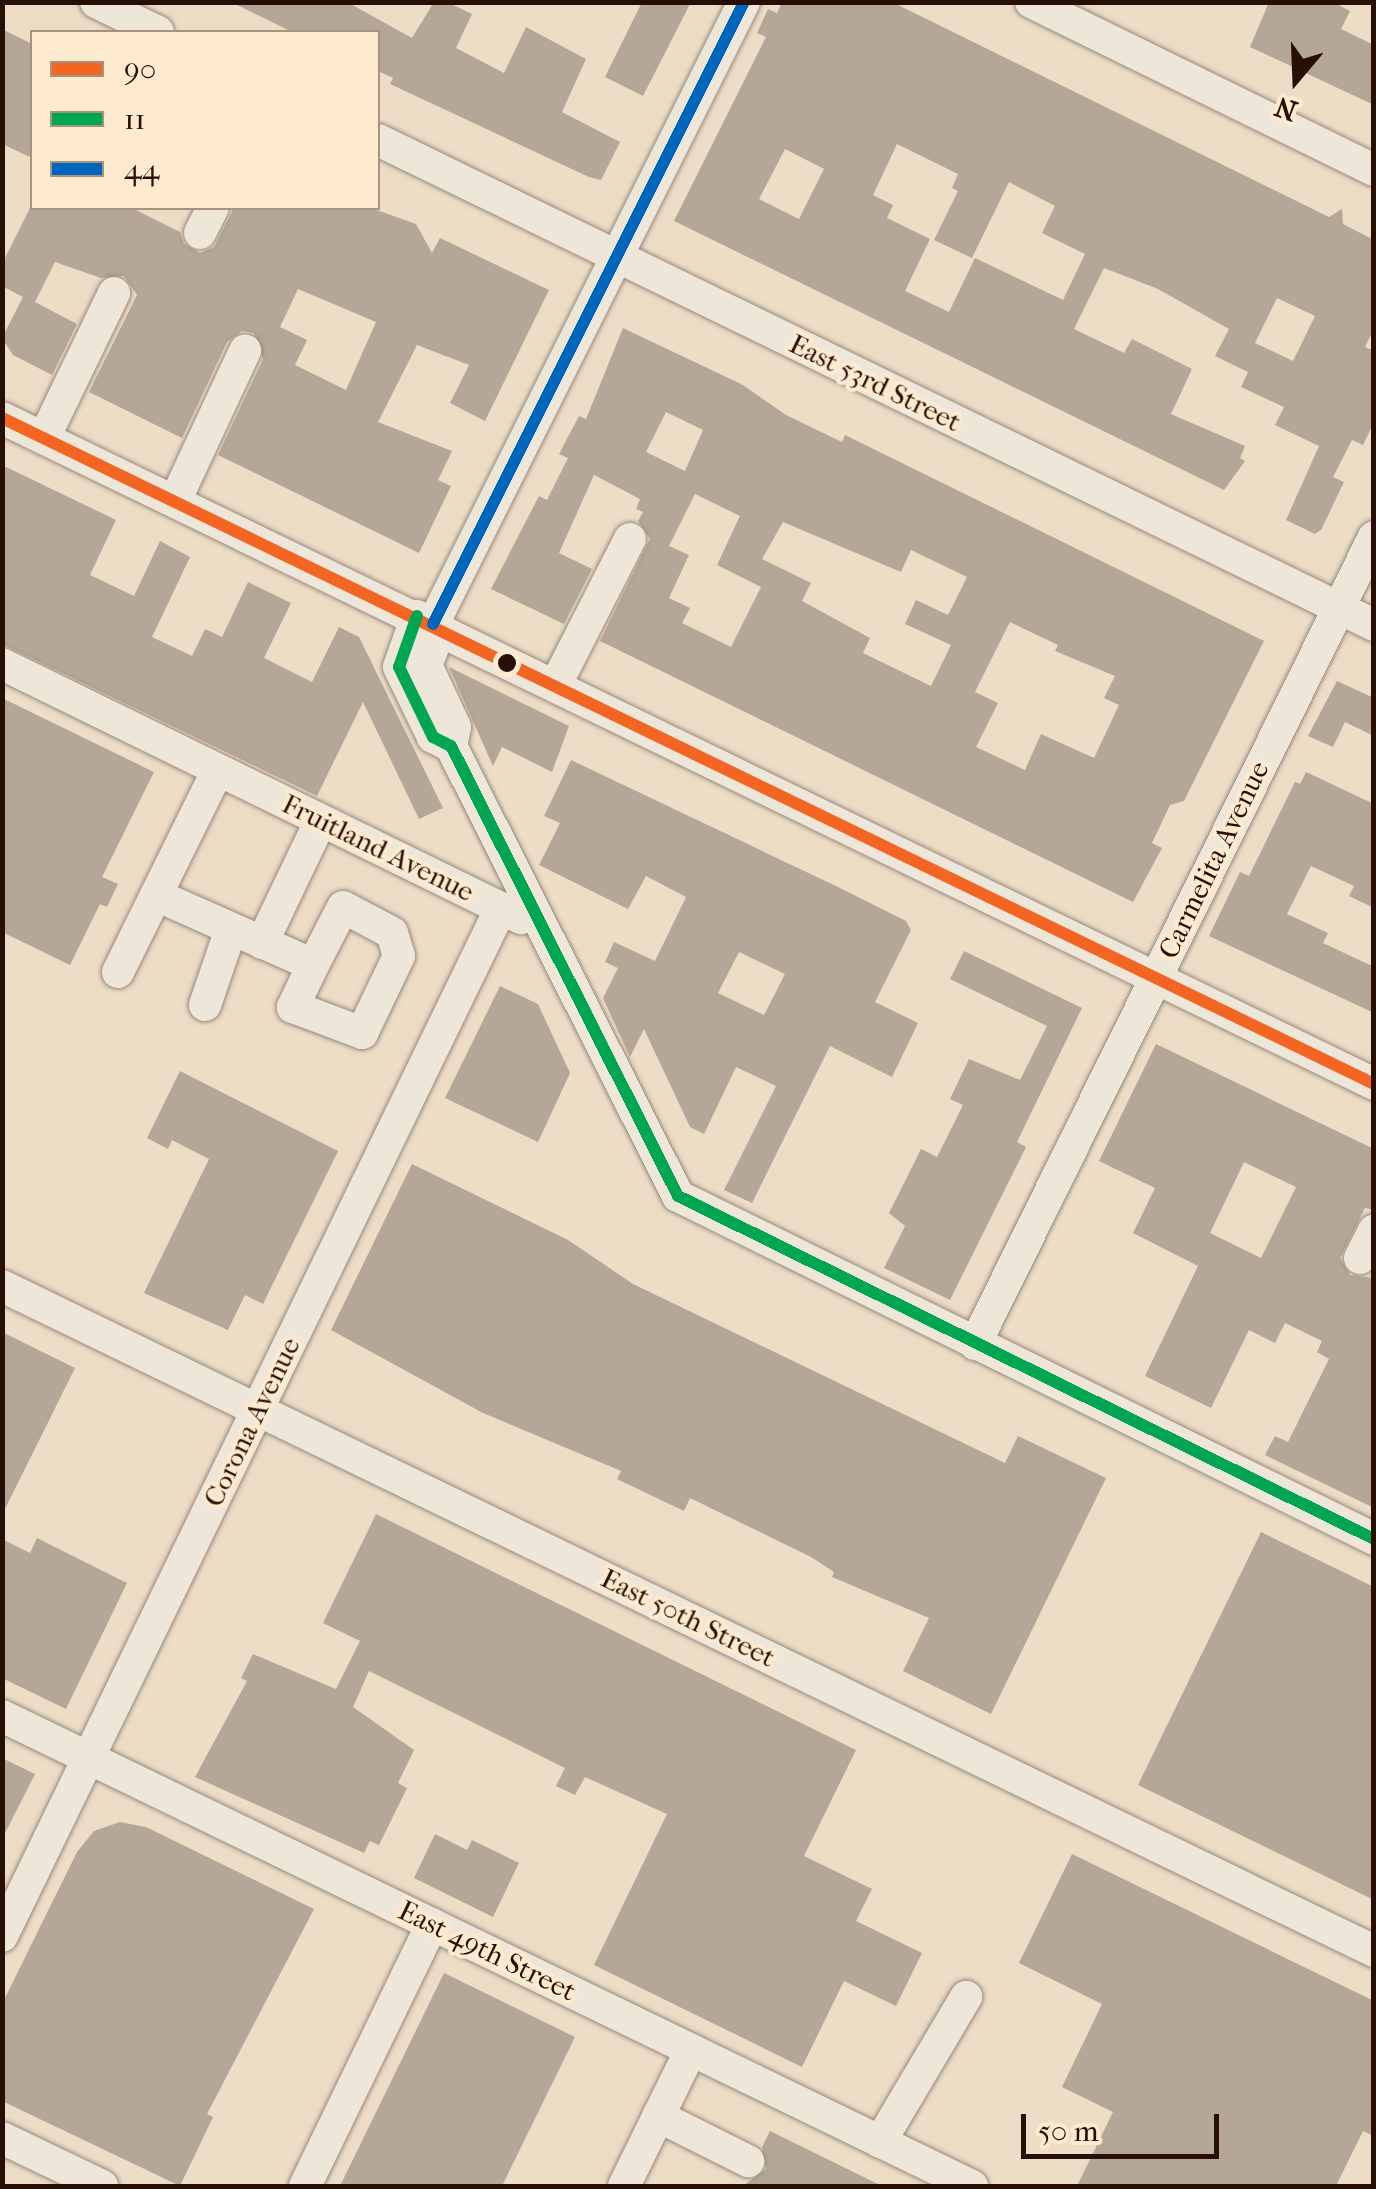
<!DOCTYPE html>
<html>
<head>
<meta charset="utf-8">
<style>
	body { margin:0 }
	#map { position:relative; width:1376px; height:2189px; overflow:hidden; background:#eddcc6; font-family:"IM FELL French Canon",serif }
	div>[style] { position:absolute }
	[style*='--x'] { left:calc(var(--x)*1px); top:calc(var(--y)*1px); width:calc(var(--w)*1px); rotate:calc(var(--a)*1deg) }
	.building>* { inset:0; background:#b4a798 }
	.roads { filter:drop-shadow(0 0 2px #968a7c) drop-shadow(0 0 2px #968a7c) }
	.minor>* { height:32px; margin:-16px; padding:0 16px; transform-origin:16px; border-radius:16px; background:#efe6da }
	.bus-1>* { height:12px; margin:-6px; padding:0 6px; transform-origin:6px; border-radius:6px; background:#f26522 }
	.bus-2>* { height:12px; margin:-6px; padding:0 6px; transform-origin:6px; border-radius:6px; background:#00a651 }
	.bus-3>* { height:12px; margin:-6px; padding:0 6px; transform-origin:6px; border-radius:6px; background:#0065bd }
	.dots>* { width:28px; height:28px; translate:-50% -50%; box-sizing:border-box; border:5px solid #feeacf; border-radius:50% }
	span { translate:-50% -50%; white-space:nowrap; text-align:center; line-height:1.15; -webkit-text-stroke:8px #feeacf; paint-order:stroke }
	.street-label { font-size:28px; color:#280f05 }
	.frame { position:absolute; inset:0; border:5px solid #280f05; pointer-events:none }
	.legend { position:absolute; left:30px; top:30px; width:350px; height:180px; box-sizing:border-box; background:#feeacf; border:2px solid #a8927e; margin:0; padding:12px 18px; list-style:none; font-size:30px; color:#280f05 }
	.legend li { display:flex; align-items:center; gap:20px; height:50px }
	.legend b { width:50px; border:2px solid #a8927e }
	.north { position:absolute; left:1246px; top:30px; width:100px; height:100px; -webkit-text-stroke:8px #feeacf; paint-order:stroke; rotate:199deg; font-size:28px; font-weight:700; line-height:40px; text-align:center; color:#280f05 }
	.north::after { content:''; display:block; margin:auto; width:35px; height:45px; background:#280f05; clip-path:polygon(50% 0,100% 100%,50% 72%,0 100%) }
	.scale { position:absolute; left:1021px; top:2114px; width:198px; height:45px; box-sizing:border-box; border:5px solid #280f05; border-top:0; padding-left:12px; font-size:30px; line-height:35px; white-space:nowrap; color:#280f05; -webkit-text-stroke:8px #feeacf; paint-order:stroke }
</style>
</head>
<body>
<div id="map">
	<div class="building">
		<div style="clip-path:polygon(231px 2px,347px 2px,412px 38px,434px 2px,447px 2px,472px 14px,456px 48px,504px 73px,526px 27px,586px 59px,562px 112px,620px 142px,601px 180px,589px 177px,390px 84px,393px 78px,378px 71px,378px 32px,292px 32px)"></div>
		<div style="clip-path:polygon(642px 2px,691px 2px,643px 96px,605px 77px)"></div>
		<div style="clip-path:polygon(evenodd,782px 2px,892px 2px,1329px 217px,1342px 209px,1343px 224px,1374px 240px,1374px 329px,1365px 347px,1374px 351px,1374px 422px,1363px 445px,1352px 440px,1333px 477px,1344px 482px,1321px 530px,1315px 534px,1286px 520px,1319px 446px,1275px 425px,1284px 407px,1241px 387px,1248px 372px,1215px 356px,1229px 329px,1158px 289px,1104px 268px,1074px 329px,1124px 353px,1132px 339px,1192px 369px,1171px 414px,1245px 446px,1240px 458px,1245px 461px,1224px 490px,674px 221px,766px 37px,757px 33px,768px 9px,777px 13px,782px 2px,897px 144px,958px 174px,952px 188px,958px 191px,934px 240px,972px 258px,1009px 182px,1055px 206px,1042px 233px,1085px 254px,1063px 300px,975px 258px,949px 312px,905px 291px,930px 239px,887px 218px,893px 205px,873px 195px,897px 144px,782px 2px,785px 149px,824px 169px,799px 219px,759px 199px,785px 149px,782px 2px,1277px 298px,1315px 316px,1293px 361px,1255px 343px,1277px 298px)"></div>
		<div style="clip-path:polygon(1269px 2px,1333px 2px,1350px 11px,1341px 29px,1374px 45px,1374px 105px,1250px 47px)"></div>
		<div style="clip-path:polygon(2px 29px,32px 44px,32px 158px,2px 144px)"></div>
		<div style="clip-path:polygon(evenodd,30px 208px,132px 208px,180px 232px,184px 244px,200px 253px,214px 247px,234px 208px,371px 208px,416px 224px,432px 253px,440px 238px,549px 290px,485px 421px,450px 403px,469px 365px,417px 345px,378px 422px,452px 451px,438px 480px,451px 486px,419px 553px,218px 455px,263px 359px,254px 333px,242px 331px,227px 342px,182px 438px,89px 392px,137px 295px,124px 276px,101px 278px,55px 262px,35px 302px,77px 324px,52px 375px,13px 355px,2px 338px,23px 297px,2px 286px,2px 264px,30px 208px,298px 289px,376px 322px,346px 390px,295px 365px,307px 340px,280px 327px,298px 289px)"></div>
		<div style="clip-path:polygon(evenodd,623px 328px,743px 385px,786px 415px,842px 442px,845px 435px,1264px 641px,1184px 801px,1170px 805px,1152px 843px,1162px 848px,1133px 902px,600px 641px,650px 539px,638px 521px,643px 512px,636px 509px,640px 499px,594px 475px,559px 553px,592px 569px,564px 624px,491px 589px,539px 496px,547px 500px,568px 458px,559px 454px,579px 416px,586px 419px,623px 328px,666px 412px,703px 430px,685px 471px,646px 452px,666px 412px,623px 328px,695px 494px,740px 516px,717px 565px,761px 587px,731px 647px,682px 623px,690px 608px,669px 598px,689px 555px,669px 546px,695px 494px,623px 328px,783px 522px,901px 572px,911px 550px,967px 577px,948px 615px,916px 600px,905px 624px,951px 645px,931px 686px,863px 653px,870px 638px,802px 601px,811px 583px,762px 559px,783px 522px,623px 328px,1010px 622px,1058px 645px,1055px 651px,1115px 676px,1104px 698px,1119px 705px,1094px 758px,1041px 734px,1025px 770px,976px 747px,998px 703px,975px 692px,1010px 622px)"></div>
		<div style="clip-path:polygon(2px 465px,116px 520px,90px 575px,134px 596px,160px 541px,190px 557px,152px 637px,192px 656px,205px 629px,222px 637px,248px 582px,291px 603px,264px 658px,312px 682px,339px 627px,359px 637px,443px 808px,419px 819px,363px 702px,317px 796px,2px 644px)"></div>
		<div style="clip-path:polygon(449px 667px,569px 726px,552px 772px,502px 747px,493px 766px)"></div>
		<div style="clip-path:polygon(1337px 681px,1374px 698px,1374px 736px,1345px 722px,1333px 747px,1308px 736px)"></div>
		<div style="clip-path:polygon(2px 698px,154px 772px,102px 877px,118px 884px,107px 907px,100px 904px,70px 965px,2px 932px)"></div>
		<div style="clip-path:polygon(evenodd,571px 760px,840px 888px,906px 921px,911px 930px,875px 1002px,918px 1023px,892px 1077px,830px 1046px,752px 1203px,724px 1190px,776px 1086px,736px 1067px,704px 1134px,690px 1127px,644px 1029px,630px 1057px,603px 998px,618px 968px,605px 962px,614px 942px,655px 961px,686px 897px,646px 876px,628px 909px,539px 865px,560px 823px,544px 816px,571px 760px,739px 952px,785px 974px,764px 1015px,718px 993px,739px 952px)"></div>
		<div style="clip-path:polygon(1306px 772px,1374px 804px,1374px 908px,1349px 896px,1354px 886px,1311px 866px,1287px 914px,1328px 933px,1323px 943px,1374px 967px,1374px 1013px,1209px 936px,1240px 872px,1249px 876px,1295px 782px,1300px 784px)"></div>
		<div style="clip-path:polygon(964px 951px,1082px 1008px,1017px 1142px,1026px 1147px,950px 1300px,884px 1268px,905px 1226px,889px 1213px,921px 1149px,937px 1157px,963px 1105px,950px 1099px,969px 1059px,1020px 1080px,1047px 1026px,950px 979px)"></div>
		<div style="clip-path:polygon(500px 986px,538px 1004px,570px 1073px,538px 1142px,445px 1098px)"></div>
		<div style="clip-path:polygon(evenodd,1156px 1044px,1374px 1149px,1374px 1210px,1365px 1208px,1340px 1258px,1350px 1275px,1374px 1278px,1374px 1508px,1265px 1455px,1275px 1436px,1288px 1442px,1329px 1359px,1317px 1352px,1322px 1341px,1285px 1323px,1275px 1343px,1249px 1330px,1211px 1408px,1145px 1376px,1198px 1266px,1133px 1233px,1155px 1188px,1099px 1161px,1156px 1044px,1244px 1162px,1296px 1187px,1261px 1258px,1210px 1233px,1244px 1162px)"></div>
		<div style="clip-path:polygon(180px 1071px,338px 1151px,263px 1304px,245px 1295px,228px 1330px,144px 1293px,209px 1159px,172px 1140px,168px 1149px,147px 1138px)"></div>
		<div style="clip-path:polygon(412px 1164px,568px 1240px,633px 1284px,1005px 1463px,1018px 1436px,1106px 1478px,991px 1714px,903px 1671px,929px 1618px,832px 1577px,834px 1572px,811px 1557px,690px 1498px,684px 1511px,617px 1479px,621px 1471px,483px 1413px,331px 1330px)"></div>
		<div style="clip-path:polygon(2px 1332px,75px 1368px,2px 1515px)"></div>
		<div style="clip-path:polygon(376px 1514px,856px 1750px,804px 1856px,872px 1889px,856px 1921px,922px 1953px,896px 2006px,844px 1981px,802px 2067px,594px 1965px,667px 1814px,585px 1777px,575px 1795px,556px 1786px,565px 1768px,369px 1671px,353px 1707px,414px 1750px,398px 1783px,407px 1788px,379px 1845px,370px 1841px,364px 1853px,195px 1777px,247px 1681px,241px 1678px,253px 1654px,336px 1689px,360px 1641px,323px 1623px)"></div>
		<div style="clip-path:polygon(1261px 1532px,1374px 1587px,1374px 1900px,1138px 1785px)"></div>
		<div style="clip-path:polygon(37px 1538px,127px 1583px,66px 1709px,2px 1678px,2px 1539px,30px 1553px)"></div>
		<div style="clip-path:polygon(2px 1758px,35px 1774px,2px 1839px)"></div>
		<div style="clip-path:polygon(120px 1822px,146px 1827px,314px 1909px,207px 2114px,213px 2117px,180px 2186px,2px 2101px,2px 2004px,77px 1852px,94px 1831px)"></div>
		<div style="clip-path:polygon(435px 1834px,467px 1850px,472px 1840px,519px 1863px,493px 1917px,414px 1878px)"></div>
		<div style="clip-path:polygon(1072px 1854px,1374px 2001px,1374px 2136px,1363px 2131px,1336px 2186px,1077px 2186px,1113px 2112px,1062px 2087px,1102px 2004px,1019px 1963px)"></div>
		<div style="clip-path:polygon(444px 1973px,575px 2037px,502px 2186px,340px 2186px)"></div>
		<div style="clip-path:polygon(770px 2131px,882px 2186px,743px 2186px,766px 2169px,762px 2147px)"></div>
	</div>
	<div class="roads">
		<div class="minor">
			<div style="--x:96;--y:2;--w:69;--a:25.8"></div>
			<div style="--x:1031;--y:2;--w:382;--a:26.1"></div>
			<div style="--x:378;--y:140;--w:1108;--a:25.96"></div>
			<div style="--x:200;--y:233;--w:28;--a:-63"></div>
			<div style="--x:2;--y:418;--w:1525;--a:25.89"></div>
			<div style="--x:44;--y:438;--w:161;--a:-64.2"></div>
			<div style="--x:175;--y:501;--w:166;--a:-65"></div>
			<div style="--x:417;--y:616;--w:54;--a:109.4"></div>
			<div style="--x:399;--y:667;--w:78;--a:64.1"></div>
			<div style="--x:433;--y:737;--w:20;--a:27"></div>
			<div style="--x:451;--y:746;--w:504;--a:63.23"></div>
			<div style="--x:678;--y:1196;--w:776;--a:26.23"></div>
			<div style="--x:433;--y:624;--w:695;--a:-63.43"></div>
			<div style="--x:441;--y:628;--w:40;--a:112"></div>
			<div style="--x:426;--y:665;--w:68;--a:64.9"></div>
			<div style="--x:455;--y:727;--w:19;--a:102"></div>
			<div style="--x:2;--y:664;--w:578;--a:26.08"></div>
			<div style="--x:555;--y:686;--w:165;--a:-63"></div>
			<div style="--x:156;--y:895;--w:172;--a:24"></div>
			<div style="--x:313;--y:965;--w:47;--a:115.5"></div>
			<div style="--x:293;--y:1007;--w:74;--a:20.6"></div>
			<div style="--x:362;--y:1033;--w:85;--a:-64.3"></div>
			<div style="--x:399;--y:956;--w:24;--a:-107"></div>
			<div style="--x:392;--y:933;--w:55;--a:-152"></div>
			<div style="--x:343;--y:907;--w:65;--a:117.3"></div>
			<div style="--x:262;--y:943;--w:136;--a:-64.4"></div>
			<div style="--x:118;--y:972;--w:225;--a:-63.7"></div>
			<div style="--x:205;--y:1005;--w:80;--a:-71.1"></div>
			<div style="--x:1360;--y:1258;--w:31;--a:-63"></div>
			<div style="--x:2;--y:1286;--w:1525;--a:25.86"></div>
			<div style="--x:975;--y:1344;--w:900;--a:-63.69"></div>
			<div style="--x:2;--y:1716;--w:1078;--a:25.85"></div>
			<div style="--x:2;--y:1936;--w:1143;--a:-64.11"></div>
			<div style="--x:658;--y:2116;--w:101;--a:26.6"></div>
			<div style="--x:2;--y:2138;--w:111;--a:25.6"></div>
			<div style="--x:880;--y:2142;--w:169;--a:-59.3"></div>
			<div style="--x:305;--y:2186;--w:291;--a:-64.1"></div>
			<div style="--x:624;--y:2186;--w:152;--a:-63.8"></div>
		</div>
	</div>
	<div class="bus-1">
		<div style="--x:2;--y:418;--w:1525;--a:25.89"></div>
	</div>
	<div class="bus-2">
		<div style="--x:417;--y:616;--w:54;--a:109.4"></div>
		<div style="--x:399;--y:667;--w:78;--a:64.1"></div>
		<div style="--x:433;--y:737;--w:20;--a:27"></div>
		<div style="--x:451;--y:746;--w:504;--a:63.23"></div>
		<div style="--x:678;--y:1196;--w:776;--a:26.23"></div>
	</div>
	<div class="bus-3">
		<div style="--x:433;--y:624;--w:695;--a:-63.43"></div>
	</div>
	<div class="dots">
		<div style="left:507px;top:663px;background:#280f05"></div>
	</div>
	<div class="street-label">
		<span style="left:875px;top:383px;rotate:26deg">East 53rd Street</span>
		<span style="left:378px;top:848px;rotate:26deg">Fruitland Avenue</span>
		<span style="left:1214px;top:860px;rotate:-64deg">Carmelita Avenue</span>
		<span style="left:252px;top:1422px;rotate:-64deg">Corona Avenue</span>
		<span style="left:688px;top:1618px;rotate:26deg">East 50th Street</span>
		<span style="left:487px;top:1951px;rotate:26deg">East 49th Street</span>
	</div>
	<div class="frame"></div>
	<ul class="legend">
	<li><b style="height:12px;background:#f26522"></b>90</li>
	<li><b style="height:12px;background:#00a651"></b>11</li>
	<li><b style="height:12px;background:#0065bd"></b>44</li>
	</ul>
	<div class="north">N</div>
	<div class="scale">50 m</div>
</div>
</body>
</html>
